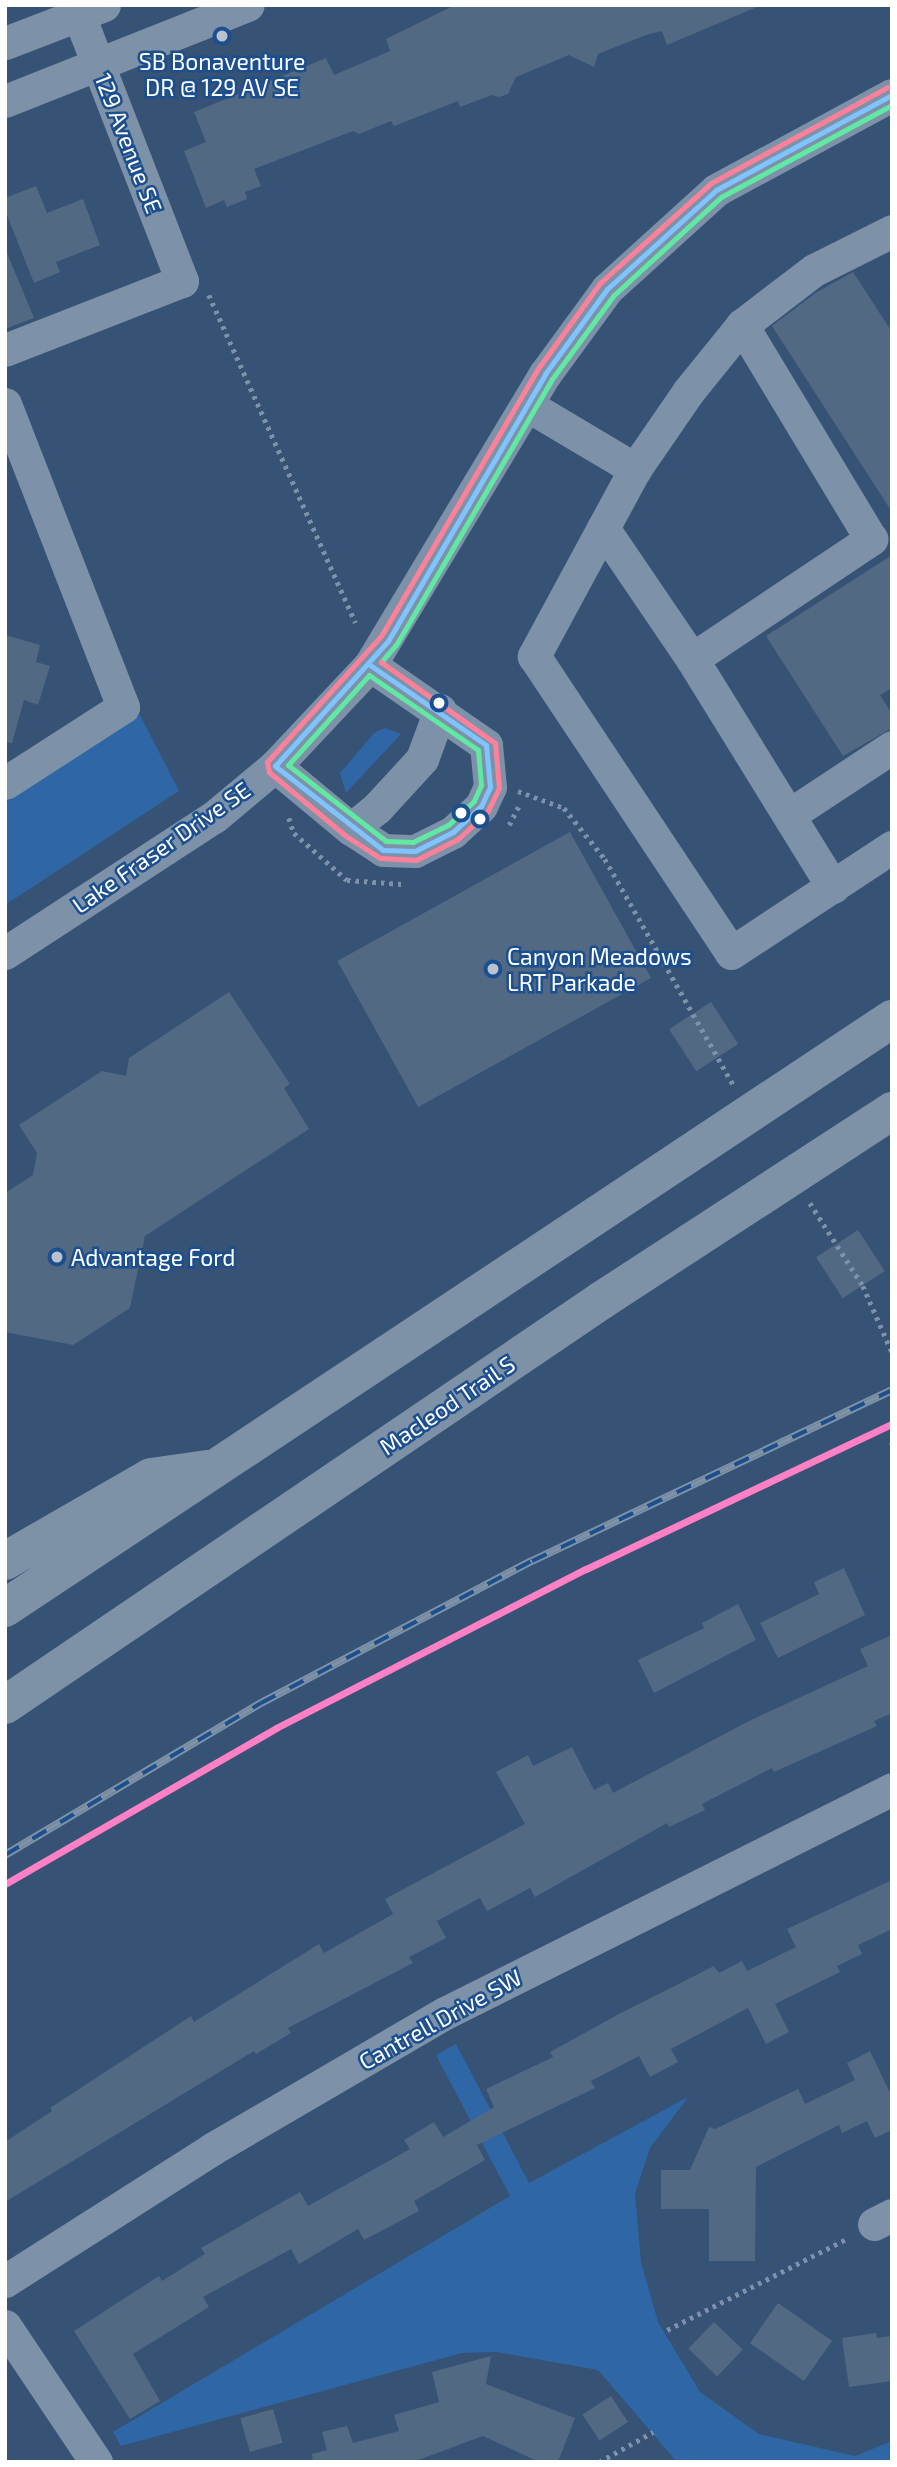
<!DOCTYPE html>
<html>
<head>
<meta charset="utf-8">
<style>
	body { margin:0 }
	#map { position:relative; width:897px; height:2467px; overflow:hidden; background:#365274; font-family:"Exo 2",sans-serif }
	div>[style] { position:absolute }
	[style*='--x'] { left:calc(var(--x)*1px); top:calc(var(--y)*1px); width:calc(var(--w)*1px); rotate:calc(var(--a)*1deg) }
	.green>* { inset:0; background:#2f66a5 }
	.building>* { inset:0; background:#526984; transform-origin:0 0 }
	.path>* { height:4.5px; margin-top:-2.25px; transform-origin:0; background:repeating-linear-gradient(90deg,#7d92a8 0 3.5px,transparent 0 8.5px) }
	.minor>* { height:33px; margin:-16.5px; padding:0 16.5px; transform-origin:16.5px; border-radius:16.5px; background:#7d92a8 }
	.highway>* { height:38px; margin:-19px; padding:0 19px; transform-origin:19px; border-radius:19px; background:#7e92a7 }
	.rail>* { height:8px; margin-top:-4px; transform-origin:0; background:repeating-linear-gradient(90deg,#1b4f8f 0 16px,#7e92a7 0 32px); box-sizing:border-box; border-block:2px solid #7e92a7 }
	.bus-1>* { height:5px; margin:-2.5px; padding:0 2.5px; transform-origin:2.5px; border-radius:2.5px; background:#80c4ff }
	.bus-2>* { height:5px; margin:-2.5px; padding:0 2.5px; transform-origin:2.5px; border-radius:2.5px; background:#60e9a3 }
	.bus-3>* { height:5px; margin:-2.5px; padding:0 2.5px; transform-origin:2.5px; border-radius:2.5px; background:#ff8098 }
	.rail-1>* { height:7px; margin:-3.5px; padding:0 3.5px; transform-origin:3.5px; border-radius:3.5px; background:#ff80c5 }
	.dots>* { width:19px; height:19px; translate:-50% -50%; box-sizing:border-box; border:4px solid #1b4f8f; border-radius:50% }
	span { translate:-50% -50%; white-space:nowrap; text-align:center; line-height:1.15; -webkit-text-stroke:5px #1b4f8f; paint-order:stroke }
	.poi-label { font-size:23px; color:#fff }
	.left { translate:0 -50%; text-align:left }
	.street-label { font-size:23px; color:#fff }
	.frame { position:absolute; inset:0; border:7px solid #fff; pointer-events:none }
</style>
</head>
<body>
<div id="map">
	<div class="green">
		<div style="clip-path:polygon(140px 715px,179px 791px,5px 905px,5px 803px)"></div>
		<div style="clip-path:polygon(385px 728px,401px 734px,346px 793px,340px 773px,375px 732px)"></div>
		<div style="clip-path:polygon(456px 2044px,529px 2183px,688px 2097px,650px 2148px,635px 2194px,641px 2262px,658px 2322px,700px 2392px,759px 2434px,855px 2456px,892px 2441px,889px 2462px,677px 2462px,598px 2370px,496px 2352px,462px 2353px,121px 2446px,113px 2432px,510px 2196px,436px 2055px)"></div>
	</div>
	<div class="building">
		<div style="clip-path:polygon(455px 5px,757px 7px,667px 45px,662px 31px,646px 35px,598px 54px,594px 67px,569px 55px,516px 77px,508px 94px,499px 97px,492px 95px,460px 107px,458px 101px,394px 126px,391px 121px,359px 134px,353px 131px,254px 169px,261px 186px,245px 192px,247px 199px,227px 207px,224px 200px,206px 208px,184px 151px,206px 142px,194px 112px,326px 58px,334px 75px,390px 51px,386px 39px)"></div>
		<div style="clip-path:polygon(36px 186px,47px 213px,83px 199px,100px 245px,56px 262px,60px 272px,34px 283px,5px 210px,5px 198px)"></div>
		<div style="clip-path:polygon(5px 248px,34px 318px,5px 329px)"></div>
		<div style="clip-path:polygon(853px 272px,892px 332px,892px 512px,772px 326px,817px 292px)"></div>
		<div style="clip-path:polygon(892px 555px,892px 688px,880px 695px,892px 714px,892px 728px,843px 756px,766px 636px)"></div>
		<div style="clip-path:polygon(5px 635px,40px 645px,36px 662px,50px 666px,38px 705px,24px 700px,12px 743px,5px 742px)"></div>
		<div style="left:570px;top:832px;width:167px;height:266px;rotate:61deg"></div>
		<div style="clip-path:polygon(229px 992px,290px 1084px,284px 1088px,309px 1129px,145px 1236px,130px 1308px,73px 1345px,5px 1332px,5px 1193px,33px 1175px,37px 1153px,19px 1125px,102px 1071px,126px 1076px,129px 1058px)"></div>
		<div style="left:711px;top:1002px;width:50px;height:50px;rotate:57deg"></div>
		<div style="left:858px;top:1230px;width:49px;height:50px;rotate:57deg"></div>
		<div style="clip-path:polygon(844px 1568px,865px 1615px,778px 1658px,760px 1623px,819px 1594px,814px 1582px)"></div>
		<div style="clip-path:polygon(738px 1604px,756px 1640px,654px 1693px,638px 1660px,704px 1628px,702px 1623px)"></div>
		<div style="clip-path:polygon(892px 1635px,892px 1718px,890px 1714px,874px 1721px,877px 1726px,774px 1772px,772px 1768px,702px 1804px,705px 1810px,669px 1827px,667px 1823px,535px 1897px,530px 1888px,487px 1911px,480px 1898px,437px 1921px,446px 1938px,409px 1957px,413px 1963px,288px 2028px,291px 2033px,256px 2054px,254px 2051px,5px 2202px,5px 2142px,52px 2111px,50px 2108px,191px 2016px,194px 2022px,319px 1944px,324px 1953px,393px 1914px,385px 1899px,525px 1824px,496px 1772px,528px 1755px,533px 1766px,572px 1747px,594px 1790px,608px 1783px,613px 1793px,749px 1721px,868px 1666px,860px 1649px)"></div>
		<div style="clip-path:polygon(892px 1880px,892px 1929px,858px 1945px,862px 1954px,837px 1966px,840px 1972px,775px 2004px,789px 2032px,766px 2044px,748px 2008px,671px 2049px,678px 2062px,650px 2077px,639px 2056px,591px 2081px,595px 2088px,477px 2145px,485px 2160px,414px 2201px,419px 2211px,364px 2240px,358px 2229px,299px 2264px,291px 2249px,203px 2297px,209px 2307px,133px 2354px,160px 2401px,130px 2419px,74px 2331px,159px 2276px,162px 2281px,205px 2254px,201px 2248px,300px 2192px,308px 2206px,410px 2149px,404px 2140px,434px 2122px,443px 2137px,494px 2107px,486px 2089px,553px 2057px,550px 2052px,617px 2015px,714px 1966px,719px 1973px,742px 1961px,747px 1971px,796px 1947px,787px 1929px)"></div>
		<div style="clip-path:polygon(870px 2051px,892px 2097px,892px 2130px,875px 2138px,867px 2121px,842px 2133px,839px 2125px,756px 2167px,755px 2261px,709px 2261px,709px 2209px,661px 2209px,661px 2170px,690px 2170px,709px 2127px,715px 2129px,798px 2089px,805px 2104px,855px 2080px,847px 2063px)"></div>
		<div style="left:778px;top:2303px;width:66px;height:49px;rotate:35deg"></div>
		<div style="left:714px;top:2322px;width:40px;height:37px;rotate:44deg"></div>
		<div style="clip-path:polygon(876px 2333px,877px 2338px,892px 2336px,892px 2381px,849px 2387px,842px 2338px)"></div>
		<div style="clip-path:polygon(491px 2356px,486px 2384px,575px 2418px,558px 2462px,539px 2462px,483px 2436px,413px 2462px,313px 2462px,312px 2454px,327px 2450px,322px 2432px,347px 2426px,353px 2443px,399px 2431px,394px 2415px,439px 2402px,432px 2372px)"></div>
		<div style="left:611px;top:2396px;width:31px;height:34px;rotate:57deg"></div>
		<div style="left:273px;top:2409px;width:35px;height:34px;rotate:74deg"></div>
	</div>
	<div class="path">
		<div style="--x:209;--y:295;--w:359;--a:65.9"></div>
		<div style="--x:518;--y:791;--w:49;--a:20.3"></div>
		<div style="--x:564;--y:808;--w:65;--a:51.2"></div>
		<div style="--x:605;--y:859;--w:259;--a:60.4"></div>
		<div style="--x:289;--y:818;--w:16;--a:72"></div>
		<div style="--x:294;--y:833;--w:71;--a:41.6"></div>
		<div style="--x:347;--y:880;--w:55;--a:4.2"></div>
		<div style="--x:509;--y:825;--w:22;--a:-63"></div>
		<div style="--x:810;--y:1203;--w:98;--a:57.4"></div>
		<div style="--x:863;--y:1286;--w:72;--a:66.3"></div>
		<div style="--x:892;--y:1443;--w:2;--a:90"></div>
		<div style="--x:667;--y:2330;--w:203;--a:-26.9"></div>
		<div style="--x:599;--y:2462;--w:62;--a:-29.1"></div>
	</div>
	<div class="minor">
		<div style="--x:5;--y:43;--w:106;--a:-21"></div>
		<div style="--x:5;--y:101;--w:261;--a:-21.6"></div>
		<div style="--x:892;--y:231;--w:87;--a:153.4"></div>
		<div style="--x:814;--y:270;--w:91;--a:142.6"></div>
		<div style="--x:742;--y:325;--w:86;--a:128.9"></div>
		<div style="--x:688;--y:392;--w:93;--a:124.5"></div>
		<div style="--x:635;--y:469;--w:213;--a:118.4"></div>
		<div style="--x:534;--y:656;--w:356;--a:56.4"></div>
		<div style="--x:731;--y:953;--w:193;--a:-33.4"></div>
		<div style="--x:5;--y:350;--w:190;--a:-21.3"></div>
		<div style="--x:182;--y:281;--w:296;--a:-111.2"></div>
		<div style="--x:5;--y:404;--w:325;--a:68.7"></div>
		<div style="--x:123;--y:707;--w:140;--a:147.2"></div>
		<div style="--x:527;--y:405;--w:126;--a:30.7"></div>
		<div style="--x:603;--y:528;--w:158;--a:55.8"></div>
		<div style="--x:692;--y:659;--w:268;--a:58.3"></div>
		<div style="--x:692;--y:659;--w:216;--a:-33.8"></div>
		<div style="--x:871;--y:539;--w:250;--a:-121.1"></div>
		<div style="--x:275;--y:766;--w:99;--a:39.7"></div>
		<div style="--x:351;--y:829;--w:38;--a:33"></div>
		<div style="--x:383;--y:850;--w:32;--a:2"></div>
		<div style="--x:415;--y:851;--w:42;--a:-26.6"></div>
		<div style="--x:453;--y:832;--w:38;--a:-43"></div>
		<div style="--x:481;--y:806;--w:21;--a:-65"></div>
		<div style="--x:490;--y:787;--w:42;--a:-95.4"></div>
		<div style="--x:486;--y:745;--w:141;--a:-145.4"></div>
		<div style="--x:789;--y:815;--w:123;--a:-33.4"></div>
		<div style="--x:351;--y:829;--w:33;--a:-39"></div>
		<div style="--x:377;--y:808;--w:67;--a:-47.4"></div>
		<div style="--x:422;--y:759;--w:52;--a:-69.8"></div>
		<div style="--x:5;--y:953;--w:249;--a:-33.1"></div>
		<div style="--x:214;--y:817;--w:80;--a:-39.9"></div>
		<div style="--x:275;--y:766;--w:139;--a:-46.8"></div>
		<div style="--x:370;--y:665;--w:340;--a:-59"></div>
		<div style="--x:545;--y:374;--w:105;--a:-53.9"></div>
		<div style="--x:607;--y:289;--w:147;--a:-42.2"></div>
		<div style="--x:716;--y:190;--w:200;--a:-28.4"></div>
		<div style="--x:874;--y:2224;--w:20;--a:-27"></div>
		<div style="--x:5;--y:2281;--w:246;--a:-32.5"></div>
		<div style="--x:212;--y:2149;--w:270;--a:-30.3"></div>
		<div style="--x:445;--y:2013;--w:500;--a:-26.6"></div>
		<div style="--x:5;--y:2326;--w:164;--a:56.2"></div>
	</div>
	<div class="highway">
		<div style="--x:5;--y:1561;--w:168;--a:-29.9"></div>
		<div style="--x:151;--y:1477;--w:57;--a:-8.1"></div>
		<div style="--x:5;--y:1608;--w:1065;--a:-33.59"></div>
		<div style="--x:5;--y:1705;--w:721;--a:-34.15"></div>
		<div style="--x:602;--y:1300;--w:346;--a:-33.1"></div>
	</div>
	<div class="rail">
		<div style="--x:5;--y:1855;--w:298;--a:-30.7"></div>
		<div style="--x:261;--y:1703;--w:306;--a:-27.7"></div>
		<div style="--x:532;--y:1561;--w:399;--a:-25.4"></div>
	</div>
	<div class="bus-1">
		<div style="--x:370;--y:665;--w:141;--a:34.6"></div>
		<div style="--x:486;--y:745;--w:42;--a:84.6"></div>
		<div style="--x:490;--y:787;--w:21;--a:115"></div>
		<div style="--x:481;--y:806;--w:38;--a:137"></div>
		<div style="--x:453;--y:832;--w:42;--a:153.4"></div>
		<div style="--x:415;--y:851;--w:32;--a:-178"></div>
		<div style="--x:383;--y:850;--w:137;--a:-142.1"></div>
		<div style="--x:275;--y:766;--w:169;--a:-47.9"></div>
		<div style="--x:388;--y:641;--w:310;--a:-59.5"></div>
		<div style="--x:545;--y:374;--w:105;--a:-53.9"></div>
		<div style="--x:607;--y:289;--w:147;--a:-42.2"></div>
		<div style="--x:716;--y:190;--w:200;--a:-28.4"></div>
	</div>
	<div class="bus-2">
		<div style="--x:381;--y:662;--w:23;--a:-49"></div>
		<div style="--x:396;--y:645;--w:308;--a:-59.6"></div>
		<div style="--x:552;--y:379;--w:104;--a:-53.6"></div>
		<div style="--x:614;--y:295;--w:145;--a:-42.5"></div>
		<div style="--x:721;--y:197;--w:194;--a:-28.3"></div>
		<div style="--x:369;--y:675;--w:132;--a:34.5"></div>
		<div style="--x:478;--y:750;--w:35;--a:85"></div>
		<div style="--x:481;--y:785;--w:17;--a:114"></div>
		<div style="--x:474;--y:801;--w:35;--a:137"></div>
		<div style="--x:448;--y:825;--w:39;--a:154"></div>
		<div style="--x:413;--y:842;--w:27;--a:-178"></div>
		<div style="--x:386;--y:841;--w:124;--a:-142.2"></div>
		<div style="--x:288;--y:765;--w:121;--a:-48"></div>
	</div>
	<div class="bus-3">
		<div style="--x:381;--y:662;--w:140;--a:35.4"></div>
		<div style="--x:495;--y:743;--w:45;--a:84.9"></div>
		<div style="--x:499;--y:788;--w:25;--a:116"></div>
		<div style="--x:488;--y:811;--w:41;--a:137"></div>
		<div style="--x:458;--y:839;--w:47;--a:153.4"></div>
		<div style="--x:416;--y:860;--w:36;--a:-177"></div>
		<div style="--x:380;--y:858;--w:40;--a:-147.1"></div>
		<div style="--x:346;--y:836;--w:100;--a:-140.3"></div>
		<div style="--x:269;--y:772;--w:10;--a:-101"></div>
		<div style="--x:267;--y:762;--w:170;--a:-47.9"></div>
		<div style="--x:381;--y:636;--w:308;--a:-59.6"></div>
		<div style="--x:537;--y:370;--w:107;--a:-54.1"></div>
		<div style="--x:600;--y:283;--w:149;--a:-42"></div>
		<div style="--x:711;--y:183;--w:201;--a:-28.5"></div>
	</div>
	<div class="rail-1">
		<div style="--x:5;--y:1884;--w:313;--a:-29.9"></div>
		<div style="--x:276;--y:1728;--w:348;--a:-27.2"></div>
		<div style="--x:586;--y:1569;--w:339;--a:-25.4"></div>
	</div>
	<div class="dots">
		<div style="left:222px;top:36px;background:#b9c2ce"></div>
		<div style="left:439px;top:703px;background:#fff"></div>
		<div style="left:461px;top:813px;background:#fff"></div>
		<div style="left:480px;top:819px;background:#fff"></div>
		<div style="left:493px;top:969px;background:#b9c2ce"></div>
		<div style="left:57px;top:1257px;background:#b9c2ce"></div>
	</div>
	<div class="poi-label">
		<span style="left:222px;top:74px">SB Bonaventure<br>DR @ 129 AV SE</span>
		<span class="left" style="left:507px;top:969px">Canyon Meadows<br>LRT Parkade</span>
		<span class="left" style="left:71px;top:1257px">Advantage Ford</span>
	</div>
	<div class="street-label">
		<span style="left:129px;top:143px;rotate:69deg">129 Avenue SE</span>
		<span style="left:161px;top:847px;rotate:-35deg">Lake Fraser Drive SE</span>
		<span style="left:447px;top:1405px;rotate:-34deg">Macleod Trail S</span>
		<span style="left:440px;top:2019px;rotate:-29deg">Cantrell Drive SW</span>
	</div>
	<div class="frame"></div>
</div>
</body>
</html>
